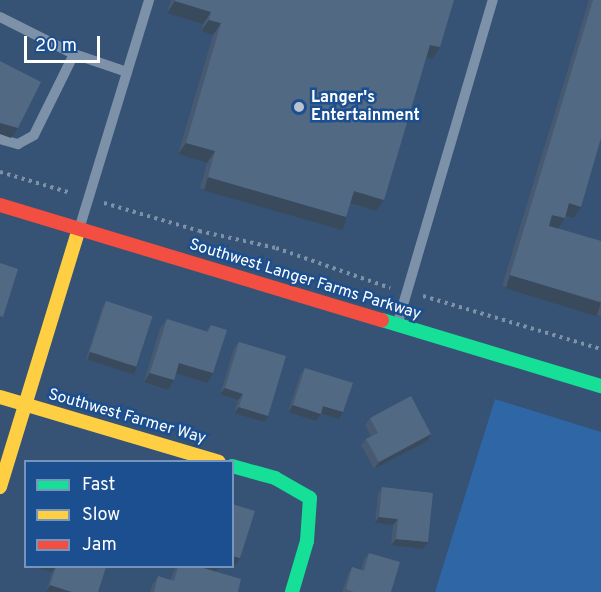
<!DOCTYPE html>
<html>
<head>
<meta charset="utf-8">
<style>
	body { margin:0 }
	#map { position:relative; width:601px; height:592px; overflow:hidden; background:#365274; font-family:Overpass,sans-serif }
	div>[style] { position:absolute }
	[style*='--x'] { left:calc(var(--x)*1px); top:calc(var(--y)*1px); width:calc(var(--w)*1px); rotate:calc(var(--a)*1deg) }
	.green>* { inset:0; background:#2f66a5 }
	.path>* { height:4px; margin-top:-2px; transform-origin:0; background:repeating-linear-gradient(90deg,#7d92a8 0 3px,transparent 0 7.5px) }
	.lane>* { height:10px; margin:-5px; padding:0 5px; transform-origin:5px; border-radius:5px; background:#7d92a8 }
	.fast>* { height:14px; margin:-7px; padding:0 7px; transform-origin:7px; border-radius:7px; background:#16e098 }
	.slow>* { height:14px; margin:-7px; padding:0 7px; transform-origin:7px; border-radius:7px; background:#ffcf43 }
	.jam>* { height:14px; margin:-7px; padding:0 7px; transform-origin:7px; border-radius:7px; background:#f24e42 }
	.wall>* { inset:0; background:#475a72 }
	.shaded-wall>* { inset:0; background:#394a5c; transform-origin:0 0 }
	.building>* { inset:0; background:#526984; transform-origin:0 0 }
	.dots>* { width:16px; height:16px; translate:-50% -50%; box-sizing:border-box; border:3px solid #1b4f8f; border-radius:50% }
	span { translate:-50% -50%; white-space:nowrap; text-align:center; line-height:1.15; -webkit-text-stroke:5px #1b4f8f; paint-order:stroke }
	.poi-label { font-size:16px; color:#fff; font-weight:700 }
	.left { translate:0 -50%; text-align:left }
	.street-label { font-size:16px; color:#fff }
	.legend { position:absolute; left:24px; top:460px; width:210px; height:108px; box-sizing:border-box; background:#1b4f8f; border:2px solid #7695bc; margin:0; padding:8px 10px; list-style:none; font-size:18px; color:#fff }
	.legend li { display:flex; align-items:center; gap:12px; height:30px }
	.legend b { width:30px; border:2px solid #7695bc }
	.scale { position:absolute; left:24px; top:36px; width:76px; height:27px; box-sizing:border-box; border:3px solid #fff; border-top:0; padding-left:8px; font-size:18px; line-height:21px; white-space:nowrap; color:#fff; -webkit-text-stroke:4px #1b4f8f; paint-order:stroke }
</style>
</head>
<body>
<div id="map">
	<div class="green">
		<div style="clip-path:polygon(495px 399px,601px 432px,601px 592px,435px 592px)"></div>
	</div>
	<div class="path">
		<div style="--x:0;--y:172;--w:74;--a:16.5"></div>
		<div style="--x:104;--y:203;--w:99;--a:16.4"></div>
		<div style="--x:199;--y:231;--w:79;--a:12.4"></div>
		<div style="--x:276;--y:248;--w:121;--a:19.3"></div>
		<div style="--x:423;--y:296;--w:186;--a:16.6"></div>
	</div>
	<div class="lane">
		<div style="--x:0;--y:17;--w:83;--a:26.6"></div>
		<div style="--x:74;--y:54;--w:56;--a:18.8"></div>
		<div style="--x:0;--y:139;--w:19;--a:16"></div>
		<div style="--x:18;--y:144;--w:18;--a:-29"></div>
		<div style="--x:34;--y:135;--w:90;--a:-63.7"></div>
		<div style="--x:80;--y:226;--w:236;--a:-73"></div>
		<div style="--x:398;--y:322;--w:336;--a:-73.6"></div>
	</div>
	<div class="fast">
		<div style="--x:382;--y:320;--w:229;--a:16.8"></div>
		<div style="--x:232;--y:466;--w:45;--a:15.6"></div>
		<div style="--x:275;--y:478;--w:40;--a:29.7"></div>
		<div style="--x:310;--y:498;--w:43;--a:94"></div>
		<div style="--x:307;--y:541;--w:53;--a:106.4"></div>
	</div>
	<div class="slow">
		<div style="--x:0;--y:397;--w:228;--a:16.5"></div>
		<div style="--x:0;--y:487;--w:270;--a:-73"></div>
	</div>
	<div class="jam">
		<div style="--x:0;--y:205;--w:399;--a:16.8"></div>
	</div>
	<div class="wall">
		<div style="clip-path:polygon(171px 0,454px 0,432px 59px,426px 57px,384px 200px,376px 211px,350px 204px,338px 229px,200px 188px,207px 163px,178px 154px,213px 35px,201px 31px,203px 24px,167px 13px)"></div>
		<div style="clip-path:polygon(589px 0,601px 0,573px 218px,565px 216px,558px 228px,601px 241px,601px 316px,502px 286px)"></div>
		<div style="clip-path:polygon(106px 301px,133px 374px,86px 359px,102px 308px)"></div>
		<div style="clip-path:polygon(167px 319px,206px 331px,211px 325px,207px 383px,176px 373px,174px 380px,168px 390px,144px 382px,160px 328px)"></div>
		<div style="clip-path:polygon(239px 342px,264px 422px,234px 413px,238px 400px,220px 394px,234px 348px)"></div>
		<div style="clip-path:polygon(305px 368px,343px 412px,339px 419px,321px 414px,316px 421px,288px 412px,300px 375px)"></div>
		<div style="clip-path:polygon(370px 418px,427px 441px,374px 469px,361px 445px,366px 439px,371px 436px,365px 425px)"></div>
		<div style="clip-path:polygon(382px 487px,428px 542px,423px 549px,391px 545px,393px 525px,375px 523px,378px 494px)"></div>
		<div style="clip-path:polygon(369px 553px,391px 592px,342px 592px,348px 574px,352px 567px,361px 570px,364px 559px)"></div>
		<div style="clip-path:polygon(35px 567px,106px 567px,98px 592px,46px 592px,52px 572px)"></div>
		<div style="clip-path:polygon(176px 567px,219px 567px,216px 571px,238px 592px,150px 592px,152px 586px,158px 576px,170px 580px,174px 570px)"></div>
	</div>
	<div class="shaded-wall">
		<div style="clip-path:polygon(175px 1px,211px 12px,203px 24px,167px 13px)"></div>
		<div style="clip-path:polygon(209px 20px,221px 23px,213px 35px,201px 31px)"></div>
		<div style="clip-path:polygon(430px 45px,440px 47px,432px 59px,422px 56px)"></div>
		<div style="clip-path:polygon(0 123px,18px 128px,11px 138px,0 134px)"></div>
		<div style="clip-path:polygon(186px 143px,215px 151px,207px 163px,178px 154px)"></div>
		<div style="left:208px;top:177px;width:144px;height:14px;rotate:16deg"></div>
		<div style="clip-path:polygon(354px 191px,384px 200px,376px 211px,346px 202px)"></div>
		<div style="clip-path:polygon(569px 203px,581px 207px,573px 218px,561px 215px)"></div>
		<div style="clip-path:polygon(552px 215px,565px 218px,557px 230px,544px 226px)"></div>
		<div style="left:510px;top:275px;width:95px;height:14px;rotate:17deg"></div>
		<div style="left:90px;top:352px;width:49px;height:8px;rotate:18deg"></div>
		<div style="clip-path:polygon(179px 363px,213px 373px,207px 383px,173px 372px)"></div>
		<div style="clip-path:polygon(150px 373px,174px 380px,168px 390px,144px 382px)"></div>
		<div style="clip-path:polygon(225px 388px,243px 394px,238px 400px,220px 394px)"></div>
		<div style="clip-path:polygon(293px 405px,321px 414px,316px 421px,288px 412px)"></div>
		<div style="clip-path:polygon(323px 406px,343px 412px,339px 419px,319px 413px)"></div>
		<div style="clip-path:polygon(239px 407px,268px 416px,264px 422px,234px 413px)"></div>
		<div style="clip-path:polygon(431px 434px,427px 441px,374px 469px,379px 462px)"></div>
		<div style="clip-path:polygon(379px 517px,398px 519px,393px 525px,375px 523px)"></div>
		<div style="clip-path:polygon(396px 539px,428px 542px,423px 549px,391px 545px)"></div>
		<div style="clip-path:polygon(232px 556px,240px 558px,236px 565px,232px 564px)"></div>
		<div style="clip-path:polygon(35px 567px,56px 567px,52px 572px)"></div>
		<div style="clip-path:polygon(193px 567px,219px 567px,215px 573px)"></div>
		<div style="clip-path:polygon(50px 585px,72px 592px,46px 592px)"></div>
	</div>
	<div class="building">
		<div style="clip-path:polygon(176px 0,454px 0,440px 47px,430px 45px,384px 200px,354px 191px,346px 217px,208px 177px,215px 151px,186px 143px,221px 23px,209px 20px,211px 12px,175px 1px)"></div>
		<div style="clip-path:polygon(593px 0,601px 0,601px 138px,581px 207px,569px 203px,565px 218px,552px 215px,549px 226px,601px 241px,601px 302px,510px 275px)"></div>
		<div style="clip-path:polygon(0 61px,41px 82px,18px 128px,0 123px)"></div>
		<div style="clip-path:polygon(0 263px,18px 269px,3px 317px,0 316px)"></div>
		<div style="left:106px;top:301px;width:49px;height:53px;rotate:18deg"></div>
		<div style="clip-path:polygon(167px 319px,208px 332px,211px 325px,227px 330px,213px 373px,179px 363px,174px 380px,150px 373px)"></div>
		<div style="clip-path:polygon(239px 342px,286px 356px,268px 416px,239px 407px,243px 394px,225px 388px)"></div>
		<div style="clip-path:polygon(305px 368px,353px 383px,343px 412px,323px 406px,321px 414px,293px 405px)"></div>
		<div style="clip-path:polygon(411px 396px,431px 434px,379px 462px,366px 439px,378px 433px,370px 418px)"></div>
		<div style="clip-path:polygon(382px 487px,433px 493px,428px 542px,396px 539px,398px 519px,379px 517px)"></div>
		<div style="clip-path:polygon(232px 504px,255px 511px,240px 558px,232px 556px)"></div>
		<div style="clip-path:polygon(369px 553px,400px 562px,391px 592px,354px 592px,346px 589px,352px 567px,364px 571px)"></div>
		<div style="clip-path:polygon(56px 567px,106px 567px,98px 592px,72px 592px,50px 585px)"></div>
		<div style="clip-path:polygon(178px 567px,200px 567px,241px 579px,238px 592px,154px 592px,158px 576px,174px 581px)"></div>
	</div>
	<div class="dots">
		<div style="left:299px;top:107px;background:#b9c2ce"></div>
	</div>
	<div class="poi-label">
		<span class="left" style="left:311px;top:107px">Langer's<br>Entertainment</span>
	</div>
	<div class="street-label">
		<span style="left:305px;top:280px;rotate:17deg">Southwest Langer Farms Parkway</span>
		<span style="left:127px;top:417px;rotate:16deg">Southwest Farmer Way</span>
	</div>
	<ul class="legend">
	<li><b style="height:8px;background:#16e098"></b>Fast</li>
	<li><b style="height:8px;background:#ffcf43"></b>Slow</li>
	<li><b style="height:8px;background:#f24e42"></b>Jam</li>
	</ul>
	<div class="scale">20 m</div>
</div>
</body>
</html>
